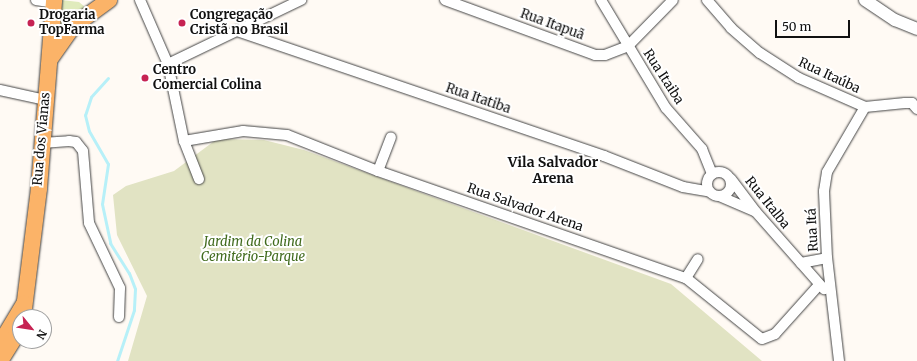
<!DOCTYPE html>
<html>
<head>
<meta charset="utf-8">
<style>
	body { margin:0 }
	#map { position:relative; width:917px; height:361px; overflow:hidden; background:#fffaf4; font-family:Merriweather,serif }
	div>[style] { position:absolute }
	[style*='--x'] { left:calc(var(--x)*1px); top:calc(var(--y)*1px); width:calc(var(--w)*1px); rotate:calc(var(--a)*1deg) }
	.green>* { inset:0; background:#e0ebbc }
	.cemetery>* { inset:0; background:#e1e3c3 }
	.stream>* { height:3px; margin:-1.5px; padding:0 1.5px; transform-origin:1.5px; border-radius:1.5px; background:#b7f0f8 }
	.roads { filter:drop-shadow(0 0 1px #444) drop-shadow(0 0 1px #444) }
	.minor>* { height:10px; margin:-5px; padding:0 5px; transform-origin:5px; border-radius:5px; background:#fff }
	.minor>.ring { margin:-5px; padding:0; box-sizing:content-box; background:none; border:10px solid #fff; border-radius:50% }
	.tertiary>* { height:12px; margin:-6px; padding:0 6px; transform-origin:6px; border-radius:6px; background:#fff }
	.primary>* { height:16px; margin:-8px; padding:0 8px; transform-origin:8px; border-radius:8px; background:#fbb368 }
	.dots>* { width:11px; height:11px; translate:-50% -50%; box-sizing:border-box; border:2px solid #fff; border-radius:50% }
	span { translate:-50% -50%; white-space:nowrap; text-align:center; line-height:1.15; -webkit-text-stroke:4px #fff; paint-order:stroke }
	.poi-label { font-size:13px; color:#111; font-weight:700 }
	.left { translate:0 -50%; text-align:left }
	.street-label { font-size:13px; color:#111 }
	.park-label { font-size:13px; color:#416b1e; font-style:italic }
	.neighbourhood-label { font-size:14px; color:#111; font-weight:700 }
	.north { position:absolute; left:12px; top:309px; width:40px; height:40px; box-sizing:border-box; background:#fff; border:1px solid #a0a0a0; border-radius:50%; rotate:120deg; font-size:11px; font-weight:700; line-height:16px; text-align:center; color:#111 }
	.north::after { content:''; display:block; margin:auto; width:14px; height:18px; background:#c62353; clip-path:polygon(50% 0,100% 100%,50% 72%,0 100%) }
	.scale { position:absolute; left:775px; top:20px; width:75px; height:18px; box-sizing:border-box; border:2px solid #111; border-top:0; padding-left:5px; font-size:12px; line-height:14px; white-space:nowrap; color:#111; -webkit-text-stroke:3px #fff; paint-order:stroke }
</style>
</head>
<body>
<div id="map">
	<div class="green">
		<div style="clip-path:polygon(61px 0,79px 2px,85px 7px,57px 39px)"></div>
	</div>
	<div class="cemetery">
		<div style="clip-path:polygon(217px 139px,264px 140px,304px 150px,671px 284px,762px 361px,128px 361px,147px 296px,117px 235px,113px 195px,126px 186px,174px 171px)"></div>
	</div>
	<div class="stream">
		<div style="--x:108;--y:78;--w:25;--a:132"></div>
		<div style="--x:91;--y:97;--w:19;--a:108"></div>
		<div style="--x:85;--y:115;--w:16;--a:76"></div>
		<div style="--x:89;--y:131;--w:38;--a:60"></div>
		<div style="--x:108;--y:164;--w:40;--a:98.5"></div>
		<div style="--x:102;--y:204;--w:40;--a:78"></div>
		<div style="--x:110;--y:243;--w:36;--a:58"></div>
		<div style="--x:129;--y:273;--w:17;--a:69"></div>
		<div style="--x:135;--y:289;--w:21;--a:93"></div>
		<div style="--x:134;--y:310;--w:54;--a:108.4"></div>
	</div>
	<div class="roads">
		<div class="minor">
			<div style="--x:36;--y:0;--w:18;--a:9"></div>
			<div style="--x:140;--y:0;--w:70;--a:66.4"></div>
			<div style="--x:168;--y:64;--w:79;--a:78.3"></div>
			<div style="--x:184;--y:141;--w:41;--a:68.5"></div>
			<div style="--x:445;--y:0;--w:160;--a:20.1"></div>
			<div style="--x:595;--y:55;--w:10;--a:0"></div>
			<div style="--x:605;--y:55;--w:25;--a:-21"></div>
			<div style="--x:628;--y:46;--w:64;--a:-45.6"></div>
			<div style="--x:601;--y:0;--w:126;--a:59"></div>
			<div style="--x:666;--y:108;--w:55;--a:48.7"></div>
			<div style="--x:702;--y:149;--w:27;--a:68"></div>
			<div style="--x:707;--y:0;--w:37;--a:49"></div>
			<div style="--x:731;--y:28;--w:38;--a:41"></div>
			<div style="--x:760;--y:53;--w:46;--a:32.7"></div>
			<div style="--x:799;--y:78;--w:72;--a:23.7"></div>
			<div style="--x:865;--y:107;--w:40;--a:-5.7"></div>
			<div style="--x:905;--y:103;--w:7;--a:0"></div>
			<div style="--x:912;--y:103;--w:8;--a:50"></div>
			<div style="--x:237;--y:31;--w:388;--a:18.8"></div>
			<div style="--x:604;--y:156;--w:85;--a:21.4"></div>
			<div style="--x:683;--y:187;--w:27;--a:10"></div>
			<div style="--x:168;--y:64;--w:148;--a:-25.7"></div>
			<div style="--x:0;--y:90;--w:46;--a:12.5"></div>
			<div style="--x:184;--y:141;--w:60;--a:-9.6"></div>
			<div style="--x:243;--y:131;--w:44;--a:5.2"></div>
			<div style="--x:287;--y:135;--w:98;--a:21.6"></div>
			<div style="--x:378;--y:171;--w:326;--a:19.2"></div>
			<div style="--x:686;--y:278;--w:97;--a:38.8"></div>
			<div style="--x:762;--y:339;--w:14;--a:-21"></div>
			<div style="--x:775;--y:334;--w:66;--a:-48.1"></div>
			<div style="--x:42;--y:143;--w:27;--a:-4"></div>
			<div style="--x:69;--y:141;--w:7;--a:8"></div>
			<div style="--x:76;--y:142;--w:11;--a:52"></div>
			<div style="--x:83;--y:151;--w:72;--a:85.2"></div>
			<div style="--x:89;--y:223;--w:72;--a:64.5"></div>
			<div style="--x:120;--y:288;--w:29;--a:92"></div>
			<div style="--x:378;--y:171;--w:36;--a:-69"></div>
			<div class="ring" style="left:707px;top:172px;width:14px;height:14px"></div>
			<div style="--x:731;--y:179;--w:41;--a:52.9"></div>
			<div style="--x:756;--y:212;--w:103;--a:48.6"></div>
			<div style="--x:719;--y:196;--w:38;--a:23"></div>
			<div style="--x:801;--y:263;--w:26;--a:-11"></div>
			<div style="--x:686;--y:278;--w:22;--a:-58"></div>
			<div style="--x:839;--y:361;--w:104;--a:-96.6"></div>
			<div style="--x:827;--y:258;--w:67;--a:-92.6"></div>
			<div style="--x:824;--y:191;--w:19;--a:-81"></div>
			<div style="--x:827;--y:172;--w:75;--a:-59.7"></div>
		</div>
		<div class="tertiary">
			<div style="--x:865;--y:0;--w:36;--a:34"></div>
			<div style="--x:895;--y:20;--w:24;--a:22"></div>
		</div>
		<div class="primary">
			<div style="--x:50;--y:59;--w:39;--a:-55"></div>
			<div style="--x:72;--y:27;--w:46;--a:-36.1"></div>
			<div style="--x:23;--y:317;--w:130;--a:-82.9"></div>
			<div style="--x:39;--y:188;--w:189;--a:-85.4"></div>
			<div style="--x:0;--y:344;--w:47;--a:-59"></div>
			<div style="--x:0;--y:361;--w:31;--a:-58"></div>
		</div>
	</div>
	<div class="dots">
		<div style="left:31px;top:23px;background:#c62353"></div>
		<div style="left:182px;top:23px;background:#c62353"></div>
		<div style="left:145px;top:78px;background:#c62353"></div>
	</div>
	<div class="poi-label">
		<span class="left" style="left:39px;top:23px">Drogaria<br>TopFarma</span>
		<span class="left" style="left:190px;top:23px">Congregação<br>Cristã no Brasil</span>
		<span class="left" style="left:153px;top:78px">Centro<br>Comercial Colina</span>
	</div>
	<div class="street-label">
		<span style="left:552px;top:25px;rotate:20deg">Rua Itapuã</span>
		<span style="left:829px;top:76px;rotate:25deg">Rua Itaúba</span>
		<span style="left:663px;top:77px;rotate:57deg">Rua Itaiba</span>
		<span style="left:478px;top:99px;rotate:19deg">Rua Itatiba</span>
		<span style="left:42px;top:139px;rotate:-85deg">Rua dos Vianas</span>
		<span style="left:767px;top:203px;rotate:51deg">Rua Italba</span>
		<span style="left:525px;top:208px;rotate:19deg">Rua Salvador Arena</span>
		<span style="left:813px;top:230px;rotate:-93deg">Rua Itá</span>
	</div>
	<div class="park-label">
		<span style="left:253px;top:250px">Jardim da Colina<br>Cemitério-Parque</span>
	</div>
	<div class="neighbourhood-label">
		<span style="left:553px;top:170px">Vila Salvador<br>Arena</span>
	</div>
	<div class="north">N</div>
	<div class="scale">50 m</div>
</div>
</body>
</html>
